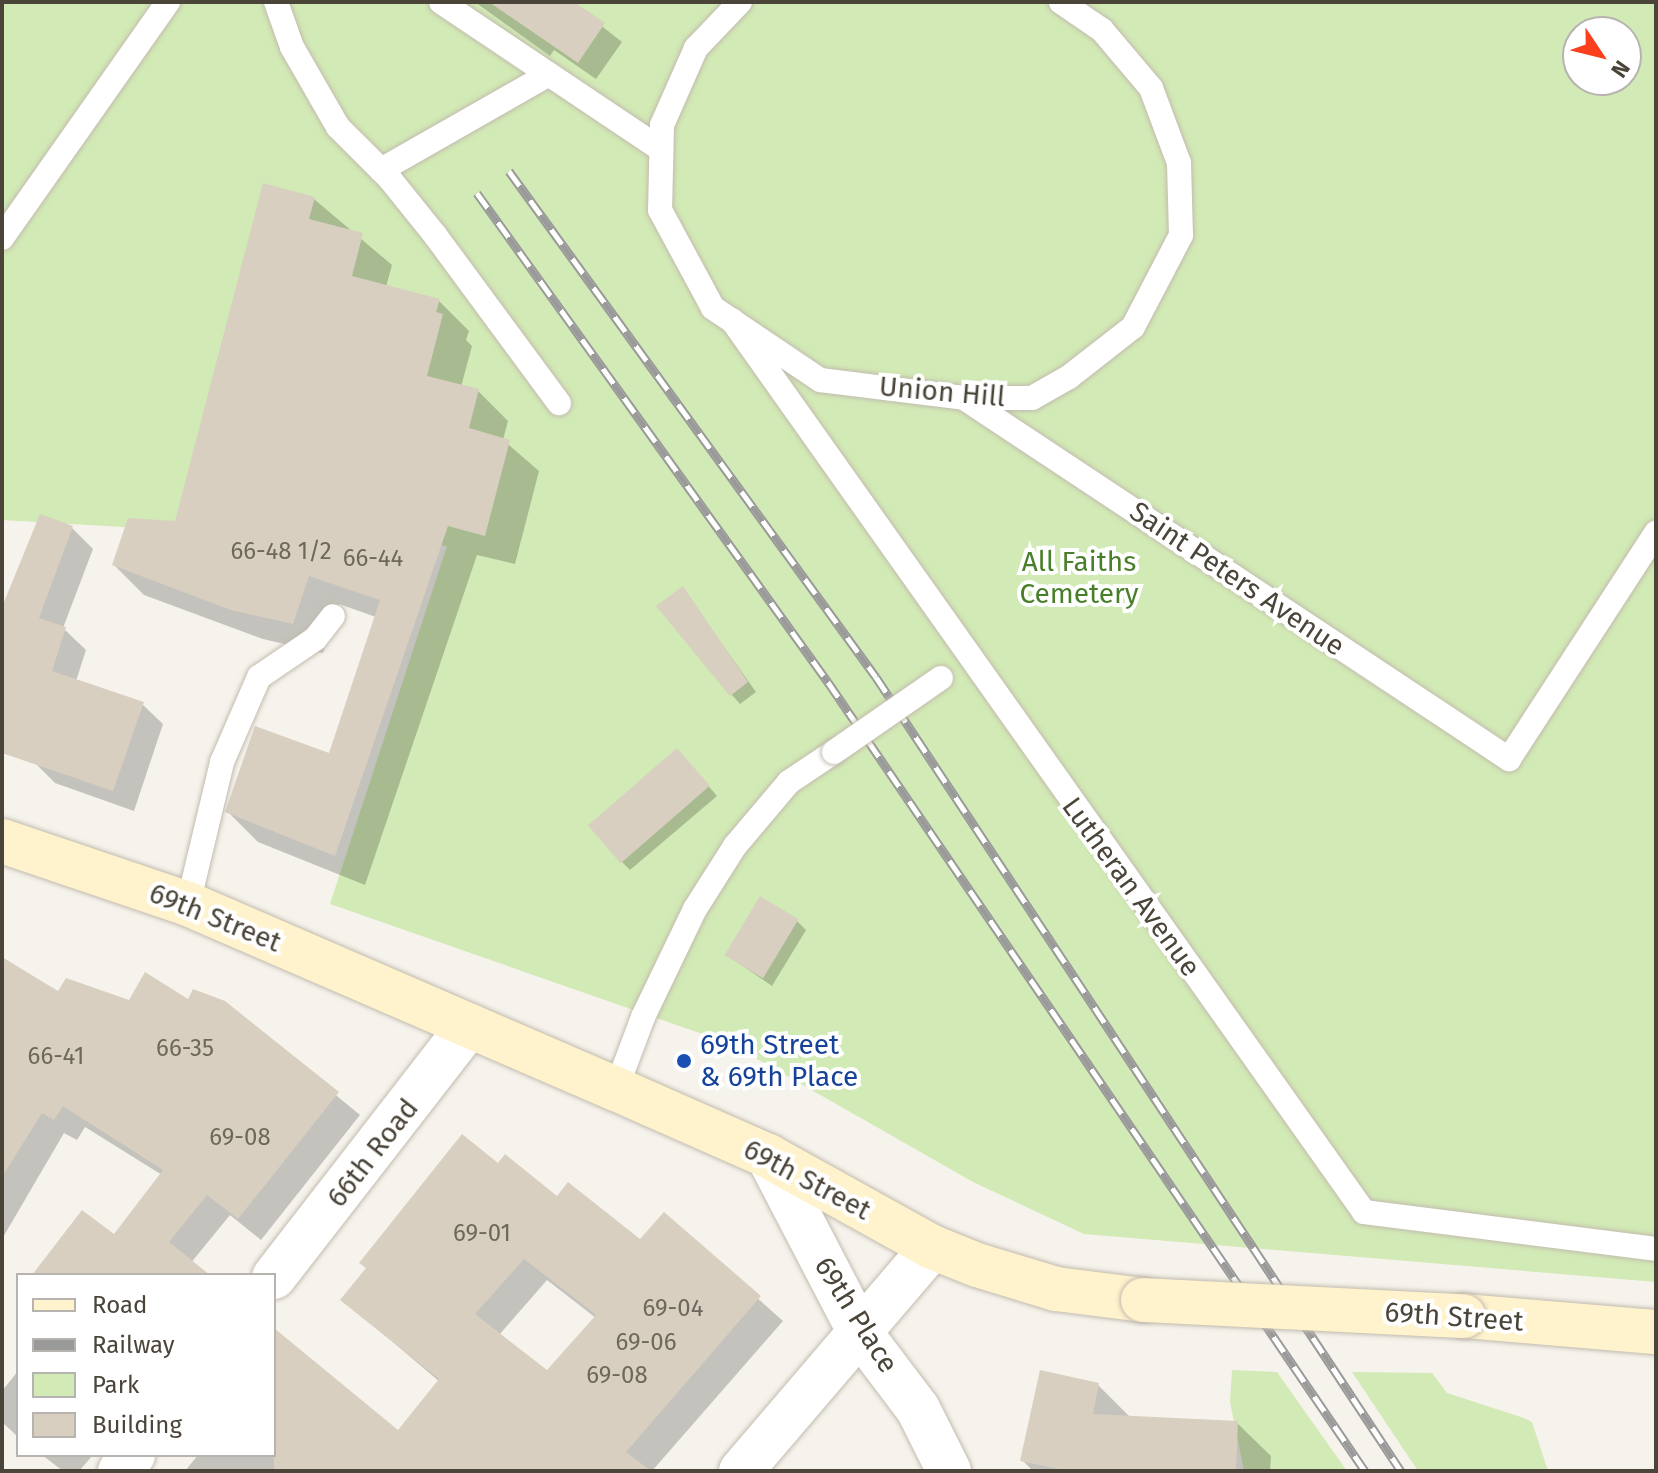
<!DOCTYPE html>
<html>
<head>
<meta charset="utf-8">
<style>
	body { margin:0 }
	#map { position:relative; width:1658px; height:1473px; overflow:hidden; background:#f6f3ec; font-family:"Fira Sans",sans-serif }
	div>[style] { position:absolute }
	[style*='--x'] { left:calc(var(--x)*1px); top:calc(var(--y)*1px); width:calc(var(--w)*1px); rotate:calc(var(--a)*1deg) }
	.green>* { inset:0; background:#d2eab5 }
	.shadow>* { inset:0; background:#0003 }
	.building>* { inset:0; background:#d8cfc1; transform-origin:0 0 }
	.roads { filter:drop-shadow(0 0 2px #c2bbae) drop-shadow(0 0 2px #c2bbae) }
	.service>* { height:24px; margin:-12px; padding:0 12px; transform-origin:12px; border-radius:12px; background:#fff }
	.minor>* { height:44px; margin:-22px; padding:0 22px; transform-origin:22px; border-radius:22px; background:#fff }
	.secondary>* { height:44px; margin:-22px; padding:0 22px; transform-origin:22px; border-radius:22px; background:#fff3cd }
	.rail>* { height:9px; margin-top:-4.5px; transform-origin:0; background:repeating-linear-gradient(90deg,#fff 0 18px,#9a9a9a 0 36px); box-sizing:border-box; border-block:2px solid #9a9a9a }
	.bridges { filter:drop-shadow(0 0 2px #c2bbae) drop-shadow(0 0 2px #c2bbae) }
	.service-bridge>* { height:24px; margin:-12px; padding:0 12px; transform-origin:12px; border-radius:12px; background:#fff }
	.secondary-bridge>* { height:44px; margin:-22px; padding:0 22px; transform-origin:22px; border-radius:22px; background:#fff3cd }
	.dots>* { width:22px; height:22px; translate:-50% -50%; box-sizing:border-box; border:4px solid #fff; border-radius:50% }
	span { translate:-50% -50%; white-space:nowrap; text-align:center; line-height:1.15; -webkit-text-stroke:8px #fff; paint-order:stroke }
	.number-label { font-size:24px; color:#6e675b }
	.number-label span { -webkit-text-stroke-width:0 }
	.street-label { font-size:28px; color:#4b4439 }
	.park-label { font-size:28px; color:#4a7f2a }
	.transit-label { font-size:28px; color:#164399 }
	.left { translate:0 -50%; text-align:left }
	.frame { position:absolute; inset:0; border:4px solid #4b4439; pointer-events:none }
	.legend { position:absolute; left:16px; top:1273px; width:260px; height:184px; box-sizing:border-box; background:#fff; border:2px solid #b7b4b0; margin:0; padding:10px 14px; list-style:none; font-size:24px; color:#4b4439 }
	.legend li { display:flex; align-items:center; gap:16px; height:40px }
	.legend b { width:40px; border:2px solid #b7b4b0 }
	.north { position:absolute; left:1562px; top:16px; width:80px; height:80px; box-sizing:border-box; background:#fff; border:2px solid #b7b4b0; border-radius:50%; rotate:125deg; font-size:22px; font-weight:700; line-height:32px; text-align:center; color:#4b4439 }
	.north::after { content:''; display:block; margin:auto; width:28px; height:36px; background:#fc3f1d; clip-path:polygon(50% 0,100% 100%,50% 72%,0 100%) }
</style>
</head>
<body>
<div id="map">
	<div class="green">
		<div style="clip-path:polygon(evenodd,2px 2px,1656px 2px,1656px 1282px,1084px 1234px,973px 1182px,731px 1044px,330px 904px,447px 546px,2px 520px,2px 2px,1578px 32px,1626px 32px,1626px 80px,1578px 80px,1578px 32px)"></div>
		<div style="clip-path:polygon(1232px 1370px,1277px 1372px,1347px 1471px,1244px 1471px,1230px 1402px)"></div>
		<div style="clip-path:polygon(1352px 1372px,1432px 1373px,1447px 1393px,1524px 1418px,1532px 1422px,1548px 1471px,1418px 1471px)"></div>
	</div>
	<div class="shadow">
		<div style="clip-path:polygon(475px 2px,571px 2px,622px 42px,596px 79px,554px 50px,550px 56px)"></div>
		<div style="clip-path:polygon(314px 199px,392px 265px,386px 287px,439px 301px,469px 331px,466px 340px,472px 346px,461px 387px,478px 391px,508px 421px,503px 440px,539px 471px,515px 564px,477px 555px,365px 885px,258px 842px,228px 812px,330px 756px,376px 617px,339px 604px,323px 653px,263px 639px,144px 595px,114px 565px,176px 523px)"></div>
		<div style="clip-path:polygon(72px 528px,93px 549px,63px 628px,86px 650px,76px 681px,142px 704px,163px 724px,134px 811px,55px 783px,34px 762px,2px 744px,2px 608px)"></div>
		<div style="clip-path:polygon(683px 589px,756px 692px,740px 704px,732px 695px)"></div>
		<div style="clip-path:polygon(686px 760px,717px 796px,630px 870px,621px 861px)"></div>
		<div style="clip-path:polygon(797px 921px,806px 930px,772px 986px,727px 955px)"></div>
		<div style="clip-path:polygon(2px 959px,58px 994px,130px 1002px,224px 1003px,360px 1115px,261px 1240px,230px 1215px,190px 1264px,202px 1275px,36px 1275px,114px 1237px,162px 1175px,85px 1127px,77px 1140px,64px 1133px,2px 1239px)"></div>
		<div style="clip-path:polygon(evenodd,499px 1166px,640px 1242px,664px 1215px,783px 1321px,652px 1471px,185px 1471px,198px 1455px,274px 1455px,274px 1360px,399px 1433px,440px 1382px,343px 1300px,499px 1166px,547px 1280px,596px 1318px,547px 1373px,499px 1335px,547px 1280px)"></div>
		<div style="clip-path:polygon(18px 1371px,18px 1437px,2px 1422px,2px 1391px)"></div>
		<div style="clip-path:polygon(1098px 1385px,1131px 1418px,1237px 1423px,1271px 1456px,1270px 1471px,1033px 1471px,1022px 1460px)"></div>
		<div style="clip-path:polygon(42px 1455px,93px 1455px,79px 1471px,63px 1471px)"></div>
	</div>
	<div class="building">
		<div style="clip-path:polygon(489px 2px,574px 2px,605px 23px,578px 63px)"></div>
		<div style="clip-path:polygon(263px 183px,315px 197px,309px 219px,363px 233px,352px 276px,440px 299px,436px 312px,443px 314px,427px 376px,479px 389px,469px 428px,510px 440px,485px 536px,448px 526px,335px 856px,225px 812px,255px 726px,329px 753px,380px 600px,309px 576px,293px 624px,231px 610px,112px 565px,128px 518px,175px 521px)"></div>
		<div style="clip-path:polygon(40px 514px,73px 526px,39px 618px,66px 627px,52px 671px,144px 702px,113px 791px,2px 753px,2px 607px)"></div>
		<div style="clip-path:polygon(683px 586px,748px 682px,730px 696px,656px 606px)"></div>
		<div style="left:677px;top:748px;width:50px;height:118px;rotate:49deg"></div>
		<div style="left:760px;top:896px;width:45px;height:69px;rotate:31deg"></div>
		<div style="clip-path:polygon(2px 957px,58px 991px,66px 978px,129px 1000px,145px 972px,188px 999px,193px 989px,225px 1001px,339px 1092px,238px 1219px,207px 1195px,169px 1242px,210px 1275px,32px 1275px,82px 1210px,114px 1234px,163px 1170px,63px 1106px,54px 1120px,42px 1113px,2px 1177px)"></div>
		<div style="clip-path:polygon(evenodd,462px 1134px,498px 1163px,505px 1154px,557px 1196px,568px 1182px,640px 1239px,664px 1212px,761px 1296px,626px 1452px,651px 1471px,274px 1471px,274px 1328px,398px 1430px,439px 1379px,340px 1300px,366px 1268px,359px 1263px,462px 1134px,524px 1259px,596px 1315px,547px 1370px,475px 1314px,524px 1259px)"></div>
		<div style="clip-path:polygon(1040px 1370px,1099px 1383px,1093px 1414px,1238px 1421px,1236px 1471px,1068px 1471px,1020px 1461px)"></div>
	</div>
	<div class="roads">
		<div class="service">
			<div style="--x:276;--y:2;--w:48;--a:70.4"></div>
			<div style="--x:292;--y:47;--w:92;--a:60.1"></div>
			<div style="--x:338;--y:127;--w:74;--a:45"></div>
			<div style="--x:390;--y:179;--w:72;--a:51.2"></div>
			<div style="--x:435;--y:235;--w:209;--a:53.6"></div>
			<div style="--x:441;--y:2;--w:265;--a:33.8"></div>
			<div style="--x:740;--y:2;--w:64;--a:133.7"></div>
			<div style="--x:696;--y:48;--w:84;--a:113.8"></div>
			<div style="--x:662;--y:125;--w:85;--a:91.3"></div>
			<div style="--x:660;--y:210;--w:111;--a:61.6"></div>
			<div style="--x:713;--y:308;--w:129;--a:33.9"></div>
			<div style="--x:820;--y:380;--w:145;--a:7.1"></div>
			<div style="--x:964;--y:398;--w:68;--a:0"></div>
			<div style="--x:1032;--y:398;--w:43;--a:-29.6"></div>
			<div style="--x:1069;--y:377;--w:81;--a:-38"></div>
			<div style="--x:1133;--y:327;--w:104;--a:-62.4"></div>
			<div style="--x:1181;--y:235;--w:72;--a:-91.6"></div>
			<div style="--x:1179;--y:163;--w:80;--a:-110.5"></div>
			<div style="--x:1151;--y:88;--w:76;--a:-130.2"></div>
			<div style="--x:1102;--y:30;--w:50;--a:-145.7"></div>
			<div style="--x:381;--y:170;--w:193;--a:-29.7"></div>
			<div style="--x:2;--y:238;--w:289;--a:-54.9"></div>
			<div style="--x:732;--y:320;--w:1093;--a:54.68"></div>
			<div style="--x:1364;--y:1212;--w:294;--a:7.2"></div>
			<div style="--x:964;--y:398;--w:654;--a:33.52"></div>
			<div style="--x:1509;--y:759;--w:270;--a:-57"></div>
			<div style="--x:188;--y:904;--w:146;--a:-76.5"></div>
			<div style="--x:222;--y:762;--w:93;--a:-66.5"></div>
			<div style="--x:259;--y:677;--w:68;--a:-34.2"></div>
			<div style="--x:315;--y:639;--w:29;--a:-52"></div>
			<div style="--x:616;--y:1089;--w:77;--a:-69.4"></div>
			<div style="--x:643;--y:1017;--w:120;--a:-64.3"></div>
			<div style="--x:695;--y:909;--w:75;--a:-57.6"></div>
			<div style="--x:735;--y:846;--w:84;--a:-49.8"></div>
			<div style="--x:789;--y:782;--w:54;--a:-33.7"></div>
		</div>
		<div class="minor">
			<div style="--x:768;--y:1156;--w:197;--a:62.5"></div>
			<div style="--x:859;--y:1331;--w:98;--a:52.9"></div>
			<div style="--x:918;--y:1409;--w:69;--a:63.4"></div>
			<div style="--x:274;--y:1277;--w:318;--a:-52.2"></div>
			<div style="--x:120;--y:1471;--w:21;--a:-51"></div>
			<div style="--x:741;--y:1471;--w:294;--a:-49.5"></div>
		</div>
		<div class="secondary">
			<div style="--x:2;--y:841;--w:196;--a:18.7"></div>
			<div style="--x:188;--y:904;--w:466;--a:23.4"></div>
			<div style="--x:616;--y:1089;--w:166;--a:23.8"></div>
			<div style="--x:768;--y:1156;--w:188;--a:29"></div>
			<div style="--x:932;--y:1247;--w:48;--a:21.8"></div>
			<div style="--x:977;--y:1265;--w:83;--a:16.9"></div>
			<div style="--x:1056;--y:1289;--w:88;--a:7.2"></div>
			<div style="--x:1464;--y:1316;--w:193;--a:4.8"></div>
		</div>
	</div>
	<div class="rail">
		<div style="--x:509;--y:171;--w:625;--a:54.05"></div>
		<div style="--x:876;--y:677;--w:952;--a:56.53"></div>
		<div style="--x:477;--y:193;--w:602;--a:54.33"></div>
		<div style="--x:828;--y:682;--w:954;--a:55.76"></div>
	</div>
	<div class="bridges">
		<div class="service-bridge">
			<div style="--x:834;--y:752;--w:130;--a:-34.7"></div>
		</div>
		<div class="secondary-bridge">
			<div style="--x:1143;--y:1300;--w:321;--a:2.9"></div>
		</div>
	</div>
	<div class="dots">
		<div style="left:684px;top:1061px;background:#1a4fb4"></div>
	</div>
	<div class="number-label">
		<span style="left:281px;top:552px">66-48 1/2</span>
		<span style="left:373px;top:559px">66-44</span>
		<span style="left:185px;top:1049px">66-35</span>
		<span style="left:56px;top:1057px">66-41</span>
		<span style="left:240px;top:1138px">69-08</span>
		<span style="left:482px;top:1234px">69-01</span>
		<span style="left:673px;top:1309px">69-04</span>
		<span style="left:646px;top:1343px">69-06</span>
		<span style="left:617px;top:1376px">69-08</span>
	</div>
	<div class="street-label">
		<span style="left:942px;top:392px;rotate:5deg">Union Hill</span>
		<span style="left:1237px;top:579px;rotate:34deg">Saint Peters Avenue</span>
		<span style="left:1131px;top:887px;rotate:54deg">Lutheran Avenue</span>
		<span style="left:215px;top:918px;rotate:22deg">69th Street</span>
		<span style="left:373px;top:1153px;rotate:-52deg">66th Road</span>
		<span style="left:807px;top:1180px;rotate:28deg">69th Street</span>
		<span style="left:856px;top:1315px;rotate:58deg">69th Place</span>
		<span style="left:1454px;top:1317px;rotate:4deg">69th Street</span>
	</div>
	<div class="park-label">
		<span style="left:1079px;top:578px">All Faiths<br>Cemetery</span>
	</div>
	<div class="transit-label">
		<span class="left" style="left:700px;top:1061px">69th Street<br>&amp; 69th Place</span>
	</div>
	<div class="frame"></div>
	<ul class="legend">
	<li><b style="height:10px;background:#fff3cd"></b>Road</li>
	<li><b style="height:10px;background:#9a9a9a"></b>Railway</li>
	<li><b style="height:22px;background:#d2eab5"></b>Park</li>
	<li><b style="height:22px;background:#d8cfc1"></b>Building</li>
	</ul>
	<div class="north">N</div>
</div>
</body>
</html>
